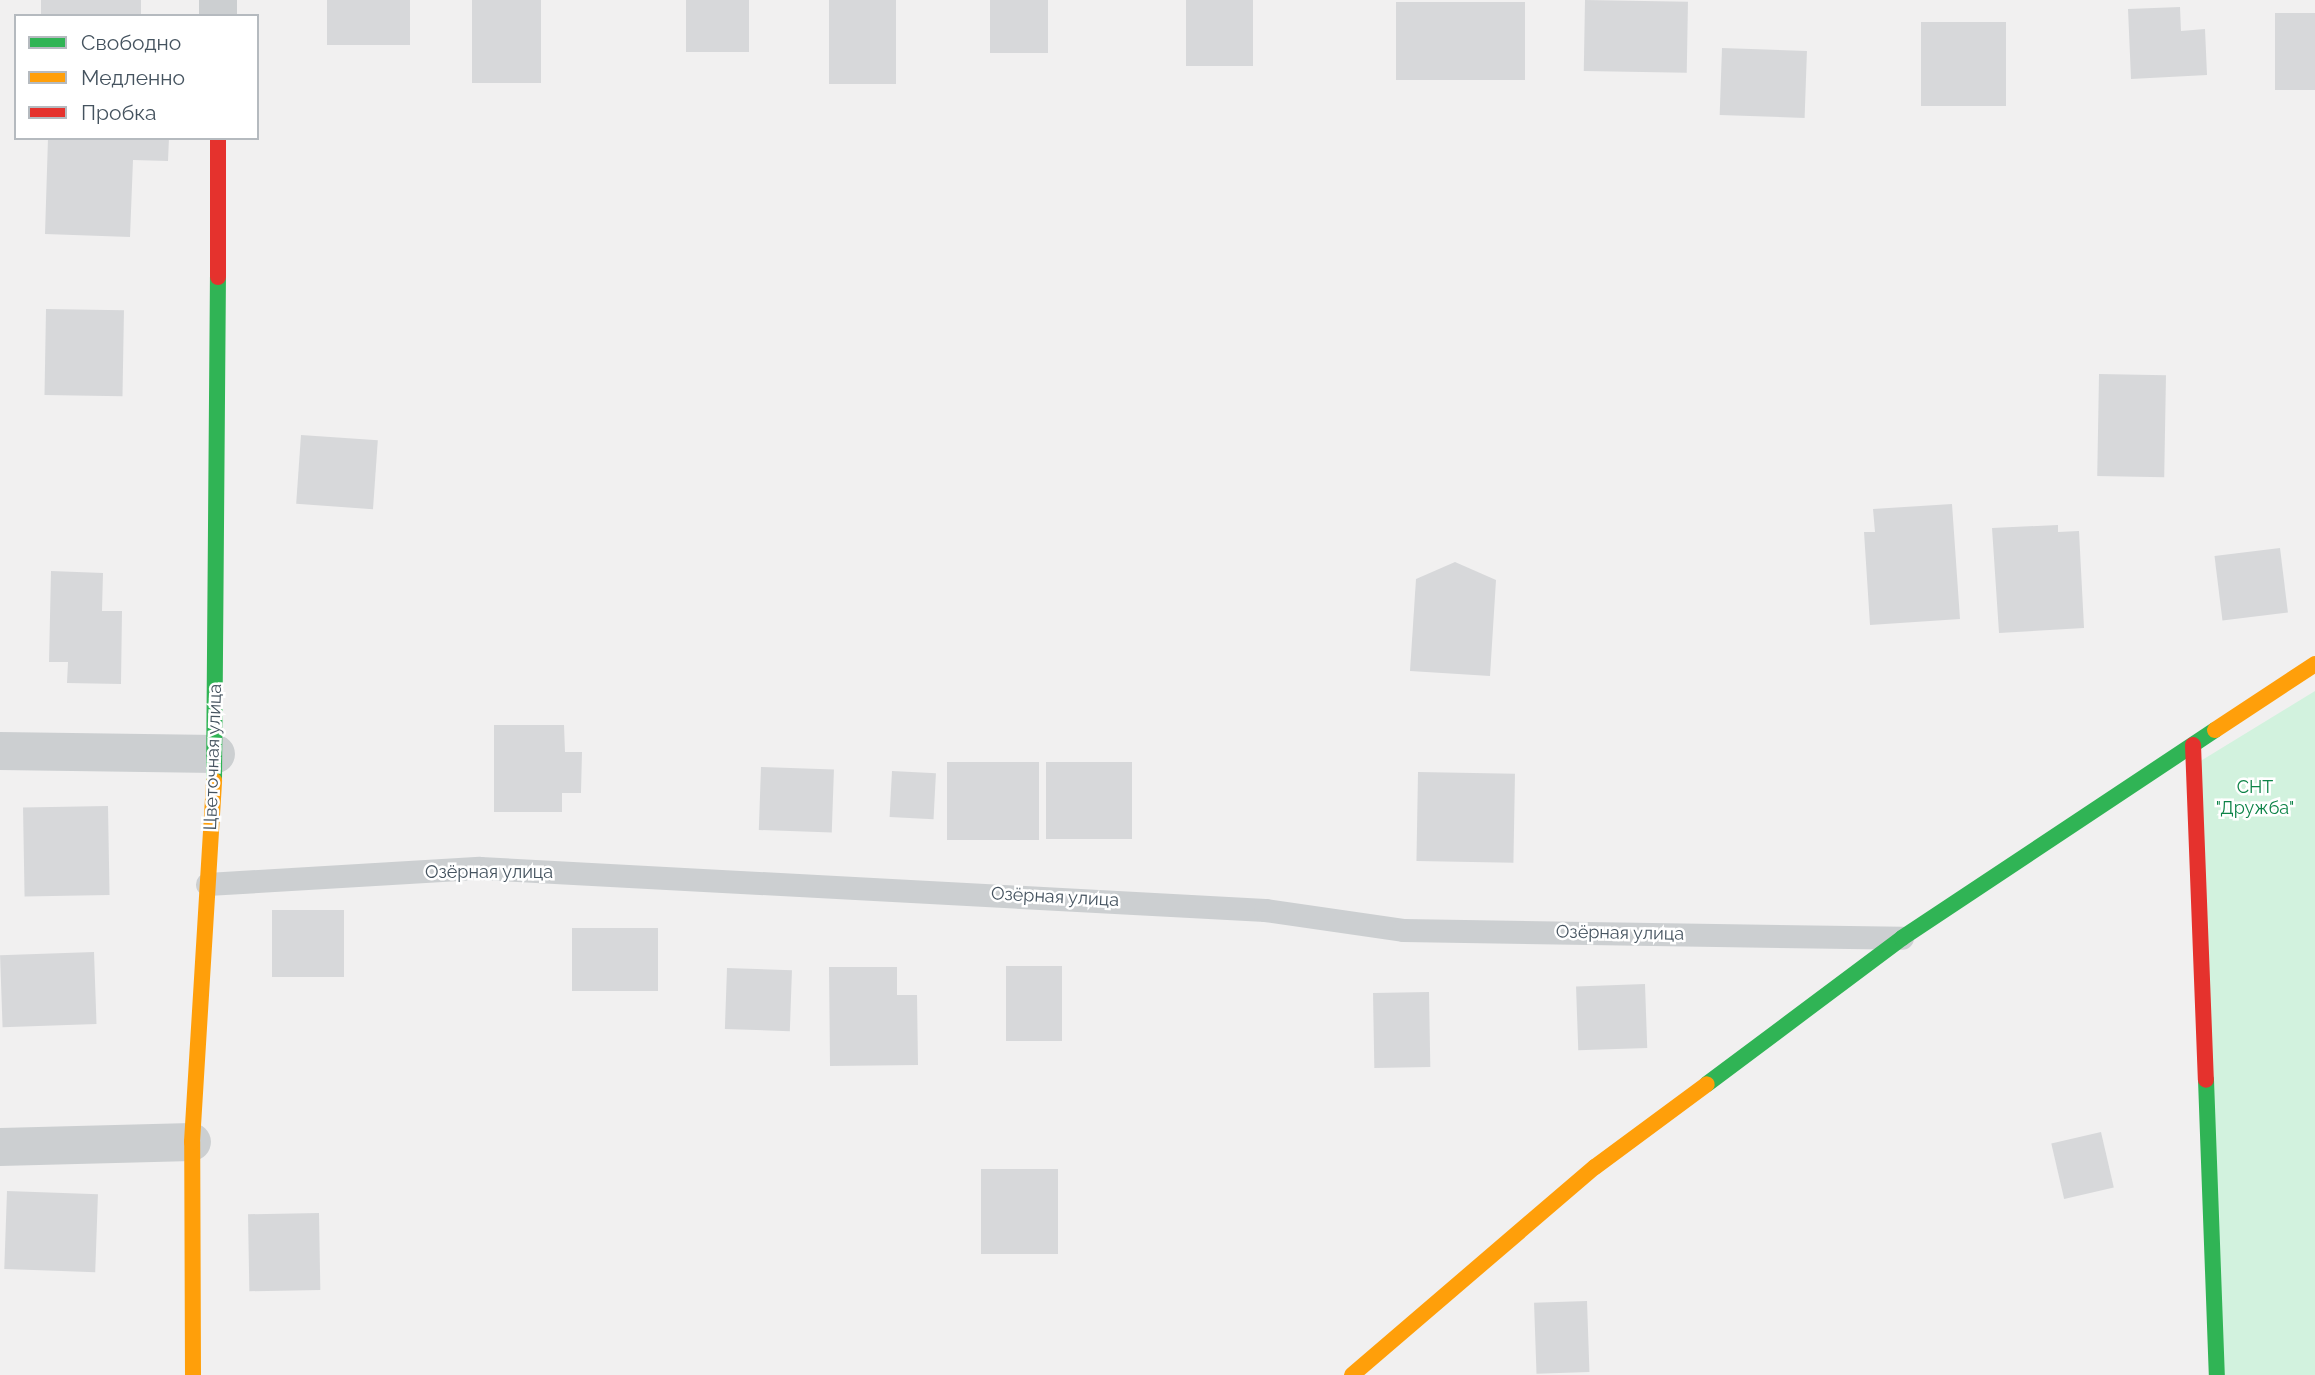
<!DOCTYPE html>
<html>
<head>
<meta charset="utf-8">
<style>
	body { margin:0 }
	#map { position:relative; width:2315px; height:1375px; overflow:hidden; background:#f1f0f0; font-family:Raleway,sans-serif }
	div>[style] { position:absolute }
	[style*='--x'] { left:calc(var(--x)*1px); top:calc(var(--y)*1px); width:calc(var(--w)*1px); rotate:calc(var(--a)*1deg) }
	.green>* { inset:0; background:#d2f2de }
	.building>* { inset:0; background:#d7d8da; transform-origin:0 0 }
	.lane>* { height:23px; margin:-11.5px; padding:0 11.5px; transform-origin:11.5px; border-radius:11.5px; background:#cccfd1 }
	.street>* { height:38px; margin:-19px; padding:0 19px; transform-origin:19px; border-radius:19px; background:#cccfd1 }
	.fast>* { height:16px; margin:-8px; padding:0 8px; transform-origin:8px; border-radius:8px; background:#30b455 }
	.slow>* { height:16px; margin:-8px; padding:0 8px; transform-origin:8px; border-radius:8px; background:#ff9f0a }
	.jam>* { height:16px; margin:-8px; padding:0 8px; transform-origin:8px; border-radius:8px; background:#e5322d }
	span { translate:-50% -50%; white-space:nowrap; text-align:center; line-height:1.15; -webkit-text-stroke:5px #fff; paint-order:stroke }
	.street-label { font-size:18px; color:#45535f }
	.park-label { font-size:18px; color:#0d8347 }
	.legend { position:absolute; left:14px; top:14px; width:245px; height:126px; box-sizing:border-box; background:#fff; border:2px solid #b5babf; margin:0; padding:9px 12px; list-style:none; font-size:21px; color:#45535f }
	.legend li { display:flex; align-items:center; gap:14px; height:35px }
	.legend b { width:35px; border:2px solid #b5babf }
</style>
</head>
<body>
<div id="map">
	<div class="green">
		<div style="clip-path:polygon(2315px 691px,2315px 1375px,2220px 1375px,2194px 765px)"></div>
	</div>
	<div class="building">
		<div style="left:41px;top:0;width:100px;height:16px"></div>
		<div style="left:327px;top:0;width:83px;height:45px"></div>
		<div style="left:472px;top:0;width:69px;height:83px"></div>
		<div style="left:686px;top:0;width:63px;height:52px"></div>
		<div style="left:829px;top:0;width:67px;height:84px"></div>
		<div style="left:990px;top:0;width:58px;height:53px"></div>
		<div style="left:1186px;top:0;width:67px;height:66px"></div>
		<div style="left:1585px;top:0;width:103px;height:71px;rotate:1deg"></div>
		<div style="left:1396px;top:2px;width:129px;height:78px"></div>
		<div style="clip-path:polygon(2180px 7px,2181px 31px,2205px 29px,2207px 75px,2131px 79px,2128px 9px)"></div>
		<div style="left:2315px;top:13px;width:77px;height:40px;rotate:90deg"></div>
		<div style="left:1921px;top:22px;width:85px;height:84px"></div>
		<div style="left:1722px;top:48px;width:85px;height:67px;rotate:2deg"></div>
		<div style="clip-path:polygon(48px 138px,169px 138px,168px 161px,133px 160px,130px 237px,45px 234px)"></div>
		<div style="left:46px;top:309px;width:78px;height:86px;rotate:1deg"></div>
		<div style="left:2099px;top:374px;width:67px;height:102px;rotate:1deg"></div>
		<div style="left:301px;top:435px;width:77px;height:69px;rotate:4deg"></div>
		<div style="clip-path:polygon(1952px 504px,1960px 619px,1870px 625px,1864px 532px,1875px 532px,1873px 509px)"></div>
		<div style="clip-path:polygon(2058px 525px,2058px 532px,2079px 531px,2084px 628px,1999px 633px,1992px 528px)"></div>
		<div style="left:2280px;top:548px;width:65px;height:66px;rotate:83deg"></div>
		<div style="clip-path:polygon(1455px 562px,1496px 580px,1490px 676px,1410px 671px,1416px 579px)"></div>
		<div style="clip-path:polygon(51px 571px,103px 573px,102px 611px,122px 611px,121px 684px,67px 683px,68px 662px,49px 662px)"></div>
		<div style="clip-path:polygon(494px 725px,564px 725px,565px 752px,582px 752px,581px 793px,562px 793px,562px 812px,494px 812px)"></div>
		<div style="left:947px;top:762px;width:92px;height:78px"></div>
		<div style="left:1046px;top:762px;width:86px;height:77px"></div>
		<div style="left:761px;top:767px;width:73px;height:63px;rotate:2deg"></div>
		<div style="left:892px;top:771px;width:44px;height:46px;rotate:3deg"></div>
		<div style="left:1418px;top:772px;width:97px;height:89px;rotate:1deg"></div>
		<div style="left:108px;top:806px;width:89px;height:85px;rotate:89deg"></div>
		<div style="left:272px;top:910px;width:72px;height:67px"></div>
		<div style="left:572px;top:928px;width:86px;height:63px"></div>
		<div style="left:94px;top:952px;width:72px;height:94px;rotate:88deg"></div>
		<div style="left:1006px;top:966px;width:56px;height:75px"></div>
		<div style="clip-path:polygon(829px 967px,897px 967px,897px 995px,917px 995px,918px 1065px,830px 1066px)"></div>
		<div style="left:727px;top:968px;width:65px;height:61px;rotate:2deg"></div>
		<div style="left:1645px;top:984px;width:64px;height:69px;rotate:88deg"></div>
		<div style="left:1429px;top:992px;width:75px;height:56px;rotate:89deg"></div>
		<div style="left:2101px;top:1132px;width:57px;height:51px;rotate:77deg"></div>
		<div style="left:981px;top:1169px;width:77px;height:85px"></div>
		<div style="left:7px;top:1191px;width:91px;height:78px;rotate:2deg"></div>
		<div style="left:319px;top:1213px;width:77px;height:71px;rotate:89deg"></div>
		<div style="left:1587px;top:1301px;width:71px;height:53px;rotate:88deg"></div>
	</div>
	<div class="lane">
		<div style="--x:207;--y:884;--w:273;--a:-3.4"></div>
		<div style="--x:480;--y:868;--w:786;--a:3.06"></div>
		<div style="--x:1265;--y:910;--w:139;--a:8.2"></div>
		<div style="--x:1403;--y:930;--w:499;--a:0.9"></div>
	</div>
	<div class="street">
		<div style="--x:218;--y:16;--w:16;--a:-90"></div>
		<div style="--x:0;--y:751;--w:216;--a:0.8"></div>
		<div style="--x:0;--y:1147;--w:192;--a:-1.5"></div>
	</div>
	<div class="fast">
		<div style="--x:214;--y:781;--w:504;--a:-89.55"></div>
		<div style="--x:2206;--y:1080;--w:295;--a:87.9"></div>
		<div style="--x:1707;--y:1084;--w:244;--a:-36.8"></div>
		<div style="--x:1902;--y:938;--w:376;--a:-33.6"></div>
	</div>
	<div class="slow">
		<div style="--x:2215;--y:730;--w:120;--a:-33.4"></div>
		<div style="--x:193;--y:1375;--w:233;--a:-90.2"></div>
		<div style="--x:192;--y:1142;--w:362;--a:-86.5"></div>
		<div style="--x:1352;--y:1375;--w:320;--a:-40.6"></div>
		<div style="--x:1595;--y:1167;--w:139;--a:-36.5"></div>
	</div>
	<div class="jam">
		<div style="--x:218;--y:277;--w:139;--a:-90"></div>
		<div style="--x:2193;--y:745;--w:335;--a:87.8"></div>
	</div>
	<div class="street-label">
		<span style="left:213px;top:757px;rotate:-88deg">Цветочная улица</span>
		<span style="left:489px;top:872px">Озёрная улица</span>
		<span style="left:1055px;top:897px;rotate:3deg">Озёрная улица</span>
		<span style="left:1620px;top:933px;rotate:1deg">Озёрная улица</span>
	</div>
	<div class="park-label">
		<span style="left:2255px;top:798px">СНТ<br>"Дружба"</span>
	</div>
	<ul class="legend">
	<li><b style="height:9px;background:#30b455"></b>Свободно</li>
	<li><b style="height:9px;background:#ff9f0a"></b>Медленно</li>
	<li><b style="height:9px;background:#e5322d"></b>Пробка</li>
	</ul>
</div>
</body>
</html>
